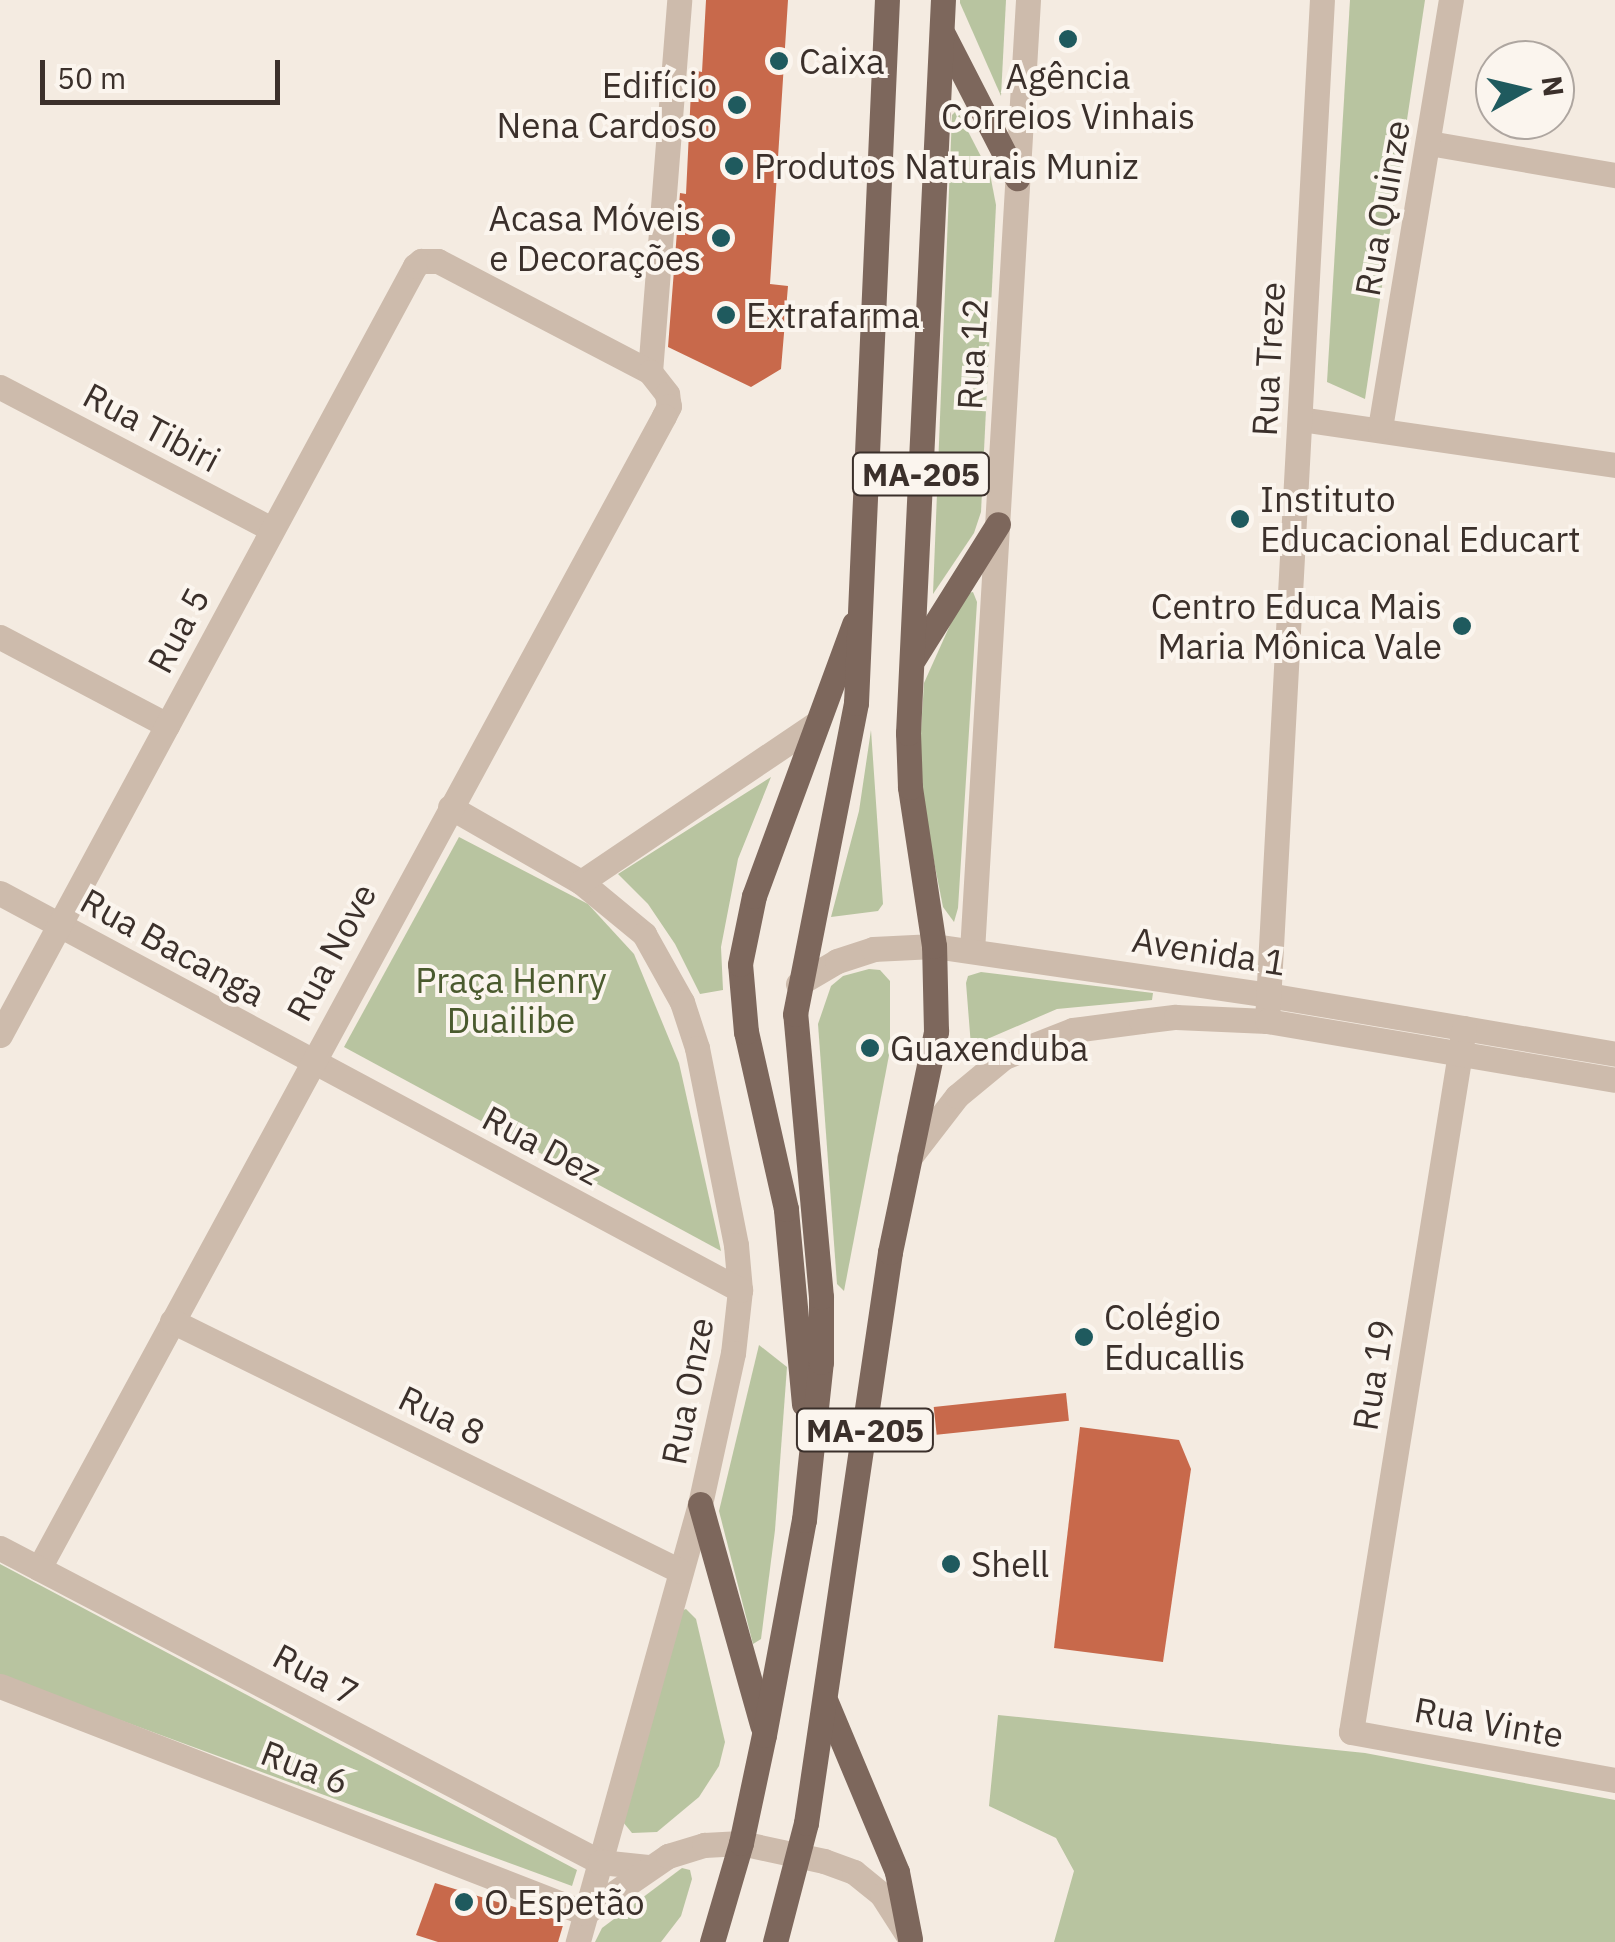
<!DOCTYPE html>
<html>
<head>
<meta charset="utf-8">
<style>
	body { margin:0 }
	#map { position:relative; width:1615px; height:1942px; overflow:hidden; background:#f4ebe1; font-family:"IBM Plex Sans",sans-serif }
	div>[style] { position:absolute }
	[style*='--x'] { left:calc(var(--x)*1px); top:calc(var(--y)*1px); width:calc(var(--w)*1px); rotate:calc(var(--a)*1deg) }
	.green>* { inset:0; background:#b8c4a0 }
	.building>* { inset:0; background:#c8694b; transform-origin:0 0 }
	.minor>* { height:25px; margin:-12.5px; padding:0 12.5px; transform-origin:12.5px; border-radius:12.5px; background:#cdbbac }
	.major>* { height:25px; margin:-12.5px; padding:0 12.5px; transform-origin:12.5px; border-radius:12.5px; background:#7d675c }
	.dots>* { width:28px; height:28px; translate:-50% -50%; box-sizing:border-box; border:5px solid #fbf5ee; border-radius:50% }
	span { translate:-50% -50%; white-space:nowrap; text-align:center; line-height:1.15; -webkit-text-stroke:8px #fbf5ee; paint-order:stroke }
	.shield-label span { padding:2px 8px; background:#fbf5ee; border:2px solid; border-radius:8px; -webkit-text-stroke-width:0 }
	.shield-label { font-size:32px; color:#3b302b; font-weight:700 }
	.poi-label { font-size:35px; color:#3b302b }
	.left { translate:0 -50%; text-align:left }
	.right { translate:-100% -50%; text-align:right }
	.street-label { font-size:35px; color:#3b302b }
	.park-label { font-size:35px; color:#4a5a2e }
	.north { position:absolute; left:1475px; top:40px; width:100px; height:100px; box-sizing:border-box; background:#fbf5ee; border:2px solid #aea6a0; border-radius:50%; rotate:82deg; font-size:28px; font-weight:700; line-height:40px; text-align:center; color:#3b302b }
	.north::after { content:''; display:block; margin:auto; width:35px; height:45px; background:#1f5a5e; clip-path:polygon(50% 0,100% 100%,50% 72%,0 100%) }
	.scale { position:absolute; left:40px; top:60px; width:240px; height:45px; box-sizing:border-box; border:5px solid #3b302b; border-top:0; padding-left:12px; font-size:30px; line-height:35px; white-space:nowrap; color:#3b302b; -webkit-text-stroke:8px #fbf5ee; paint-order:stroke }
</style>
</head>
<body>
<div id="map">
	<div class="green">
		<div style="clip-path:polygon(960px 0,1006px 0,1001px 96px,960px 3px)"></div>
		<div style="clip-path:polygon(1350px 0,1425px 0,1365px 399px,1327px 382px)"></div>
		<div style="clip-path:polygon(957px 110px,990px 174px,996px 205px,981px 512px,974px 533px,933px 594px,952px 115px)"></div>
		<div style="clip-path:polygon(973px 592px,977px 602px,958px 908px,954px 922px,943px 907px,925px 816px,919px 761px,924px 683px,964px 594px)"></div>
		<div style="clip-path:polygon(871px 730px,883px 904px,878px 911px,831px 917px,859px 811px)"></div>
		<div style="clip-path:polygon(771px 777px,738px 859px,721px 947px,723px 990px,700px 994px,675px 944px,648px 904px,618px 874px)"></div>
		<div style="clip-path:polygon(459px 837px,588px 904px,634px 954px,679px 1063px,721px 1251px,344px 1047px)"></div>
		<div style="clip-path:polygon(869px 969px,880px 970px,890px 981px,890px 1050px,844px 1291px,837px 1284px,818px 1024px,831px 986px,843px 976px)"></div>
		<div style="clip-path:polygon(981px 972px,1153px 993px,1152px 1000px,1057px 1009px,971px 1046px,966px 983px,968px 976px)"></div>
		<div style="clip-path:polygon(759px 1345px,787px 1367px,775px 1530px,761px 1639px,753px 1644px,719px 1511px)"></div>
		<div style="clip-path:polygon(0 1564px,577px 1870px,572px 1886px,0 1676px)"></div>
		<div style="clip-path:polygon(686px 1609px,696px 1619px,725px 1742px,719px 1766px,699px 1797px,657px 1832px,632px 1833px,623px 1822px,681px 1611px)"></div>
		<div style="clip-path:polygon(998px 1715px,1365px 1753px,1615px 1800px,1615px 1942px,1054px 1942px,1074px 1871px,1056px 1838px,989px 1806px)"></div>
		<div style="clip-path:polygon(682px 1868px,690px 1870px,692px 1879px,681px 1916px,661px 1942px,595px 1942px,602px 1928px)"></div>
	</div>
	<div class="building">
		<div style="clip-path:polygon(706px 0,788px 0,770px 284px,788px 286px,781px 369px,751px 387px,668px 347px,680px 193px,686px 194px,692px 70px,702px 72px)"></div>
		<div style="left:1066px;top:1393px;width:28px;height:133px;rotate:84deg"></div>
		<div style="clip-path:polygon(1080px 1427px,1179px 1440px,1191px 1469px,1163px 1662px,1054px 1648px)"></div>
		<div style="clip-path:polygon(435px 1883px,564px 1922px,558px 1942px,438px 1942px,416px 1935px)"></div>
	</div>
	<div class="minor">
		<div style="--x:1429;--y:143;--w:189;--a:9.8"></div>
		<div style="--x:650;--y:372;--w:373;--a:-85.5"></div>
		<div style="--x:0;--y:387;--w:307;--a:27.6"></div>
		<div style="--x:1300;--y:419;--w:318;--a:8.3"></div>
		<div style="--x:1380;--y:428;--w:434;--a:-80.6"></div>
		<div style="--x:0;--y:637;--w:189;--a:27.8"></div>
		<div style="--x:450;--y:807;--w:151;--a:29.8"></div>
		<div style="--x:581;--y:882;--w:82;--a:39.5"></div>
		<div style="--x:644;--y:934;--w:78;--a:60.8"></div>
		<div style="--x:682;--y:1002;--w:48;--a:71.9"></div>
		<div style="--x:697;--y:1048;--w:201;--a:78.8"></div>
		<div style="--x:736;--y:1245;--w:45;--a:84.9"></div>
		<div style="--x:740;--y:1290;--w:63;--a:96.3"></div>
		<div style="--x:733;--y:1353;--w:155;--a:102.3"></div>
		<div style="--x:700;--y:1504;--w:455;--a:105.6"></div>
		<div style="--x:581;--y:882;--w:281;--a:-34"></div>
		<div style="--x:0;--y:893;--w:840;--a:28.21"></div>
		<div style="--x:972;--y:951;--w:953;--a:-86.63"></div>
		<div style="--x:798;--y:984;--w:45;--a:-30.5"></div>
		<div style="--x:837;--y:961;--w:38;--a:-18"></div>
		<div style="--x:873;--y:949;--w:61;--a:-2.8"></div>
		<div style="--x:934;--y:946;--w:338;--a:8.3"></div>
		<div style="--x:1268;--y:995;--w:352;--a:9.6"></div>
		<div style="--x:1267;--y:1021;--w:1022;--a:-86.92"></div>
		<div style="--x:1464;--y:1028;--w:713;--a:99.12"></div>
		<div style="--x:1351;--y:1732;--w:268;--a:10.3"></div>
		<div style="--x:0;--y:1035;--w:874;--a:-61.65"></div>
		<div style="--x:415;--y:266;--w:8;--a:-40"></div>
		<div style="--x:421;--y:261;--w:17;--a:0"></div>
		<div style="--x:438;--y:261;--w:239;--a:27.6"></div>
		<div style="--x:650;--y:372;--w:28;--a:52"></div>
		<div style="--x:667;--y:394;--w:12;--a:81"></div>
		<div style="--x:669;--y:406;--w:11;--a:117"></div>
		<div style="--x:664;--y:416;--w:1311;--a:118.48"></div>
		<div style="--x:909;--y:1158;--w:78;--a:-52.3"></div>
		<div style="--x:957;--y:1096;--w:61;--a:-39.7"></div>
		<div style="--x:1004;--y:1057;--w:74;--a:-21.4"></div>
		<div style="--x:1073;--y:1030;--w:69;--a:-7.5"></div>
		<div style="--x:1141;--y:1021;--w:35;--a:-7"></div>
		<div style="--x:1176;--y:1017;--w:91;--a:2.5"></div>
		<div style="--x:1267;--y:1021;--w:353;--a:9.6"></div>
		<div style="--x:172;--y:1321;--w:566;--a:26.2"></div>
		<div style="--x:0;--y:1548;--w:677;--a:27.62"></div>
		<div style="--x:600;--y:1862;--w:48;--a:5.9"></div>
		<div style="--x:0;--y:1686;--w:627;--a:21.21"></div>
		<div style="--x:585;--y:1913;--w:101;--a:-34.5"></div>
		<div style="--x:668;--y:1856;--w:38;--a:-17"></div>
		<div style="--x:704;--y:1845;--w:37;--a:-3"></div>
		<div style="--x:741;--y:1843;--w:85;--a:12.2"></div>
		<div style="--x:824;--y:1861;--w:32;--a:20"></div>
		<div style="--x:854;--y:1872;--w:36;--a:39"></div>
		<div style="--x:882;--y:1895;--w:46;--a:57.3"></div>
	</div>
	<div class="major">
		<div style="--x:944;--y:36;--w:160;--a:62.8"></div>
		<div style="--x:914;--y:658;--w:158;--a:-57.9"></div>
		<div style="--x:804;--y:1404;--w:196;--a:-95.3"></div>
		<div style="--x:786;--y:1209;--w:181;--a:-102.7"></div>
		<div style="--x:746;--y:1032;--w:68;--a:-95"></div>
		<div style="--x:740;--y:964;--w:69;--a:-78.4"></div>
		<div style="--x:754;--y:896;--w:290;--a:-69.8"></div>
		<div style="--x:700;--y:1504;--w:230;--a:74.3"></div>
		<div style="--x:826;--y:1702;--w:184;--a:67.3"></div>
		<div style="--x:897;--y:1872;--w:68;--a:79"></div>
		<div style="--x:712;--y:1942;--w:103;--a:-73.7"></div>
		<div style="--x:741;--y:1843;--w:110;--a:-78"></div>
		<div style="--x:764;--y:1735;--w:219;--a:-79.5"></div>
		<div style="--x:804;--y:1520;--w:159;--a:-83.9"></div>
		<div style="--x:821;--y:1362;--w:65;--a:-90"></div>
		<div style="--x:821;--y:1297;--w:284;--a:-95.2"></div>
		<div style="--x:795;--y:1014;--w:317;--a:-78.9"></div>
		<div style="--x:856;--y:703;--w:704;--a:-87.48"></div>
		<div style="--x:775;--y:1942;--w:123;--a:-75.4"></div>
		<div style="--x:806;--y:1823;--w:577;--a:-81.63"></div>
		<div style="--x:890;--y:1252;--w:226;--a:-78.2"></div>
		<div style="--x:936;--y:1031;--w:85;--a:-91.3"></div>
		<div style="--x:934;--y:946;--w:161;--a:-98.6"></div>
		<div style="--x:910;--y:787;--w:54;--a:-92.1"></div>
		<div style="--x:908;--y:733;--w:734;--a:-87.27"></div>
	</div>
	<div class="dots">
		<div style="left:1068px;top:39px;background:#1f5a5e"></div>
		<div style="left:779px;top:61px;background:#1f5a5e"></div>
		<div style="left:737px;top:105px;background:#1f5a5e"></div>
		<div style="left:734px;top:166px;background:#1f5a5e"></div>
		<div style="left:721px;top:238px;background:#1f5a5e"></div>
		<div style="left:726px;top:315px;background:#1f5a5e"></div>
		<div style="left:1240px;top:519px;background:#1f5a5e"></div>
		<div style="left:1462px;top:626px;background:#1f5a5e"></div>
		<div style="left:870px;top:1048px;background:#1f5a5e"></div>
		<div style="left:1084px;top:1337px;background:#1f5a5e"></div>
		<div style="left:951px;top:1564px;background:#1f5a5e"></div>
		<div style="left:464px;top:1902px;background:#1f5a5e"></div>
	</div>
	<div class="shield-label">
		<span style="left:921px;top:474px">MA-205</span>
		<span style="left:865px;top:1430px">MA-205</span>
	</div>
	<div class="poi-label">
		<span class="left" style="left:799px;top:61px">Caixa</span>
		<span style="left:1068px;top:96px">Agência<br>Correios Vinhais</span>
		<span class="right" style="left:717px;top:105px">Edifício<br>Nena Cardoso</span>
		<span class="left" style="left:754px;top:166px">Produtos Naturais Muniz</span>
		<span class="right" style="left:701px;top:238px">Acasa Móveis<br>e Decorações</span>
		<span class="left" style="left:746px;top:315px">Extrafarma</span>
		<span class="left" style="left:1260px;top:519px">Instituto<br>Educacional Educart</span>
		<span class="right" style="left:1442px;top:626px">Centro Educa Mais<br>Maria Mônica Vale</span>
		<span class="left" style="left:890px;top:1048px">Guaxenduba</span>
		<span class="left" style="left:1104px;top:1337px">Colégio<br>Educallis</span>
		<span class="left" style="left:971px;top:1564px">Shell</span>
		<span class="left" style="left:484px;top:1902px">O Espetão</span>
	</div>
	<div class="street-label">
		<span style="left:1382px;top:208px;rotate:-80deg">Rua Quinze</span>
		<span style="left:972px;top:354px;rotate:-87deg">Rua 12</span>
		<span style="left:1268px;top:359px;rotate:-87deg">Rua Treze</span>
		<span style="left:152px;top:427px;rotate:28deg">Rua Tibiri</span>
		<span style="left:178px;top:630px;rotate:-62deg">Rua 5</span>
		<span style="left:173px;top:947px;rotate:29deg">Rua Bacanga</span>
		<span style="left:1209px;top:951px;rotate:9deg">Avenida 1</span>
		<span style="left:331px;top:952px;rotate:-62deg">Rua Nove</span>
		<span style="left:542px;top:1145px;rotate:28deg">Rua Dez</span>
		<span style="left:1373px;top:1375px;rotate:-81deg">Rua 19</span>
		<span style="left:687px;top:1391px;rotate:-79deg">Rua Onze</span>
		<span style="left:442px;top:1415px;rotate:26deg">Rua 8</span>
		<span style="left:316px;top:1674px;rotate:28deg">Rua 7</span>
		<span style="left:1489px;top:1722px;rotate:10deg">Rua Vinte</span>
		<span style="left:305px;top:1767px;rotate:21deg">Rua 6</span>
	</div>
	<div class="park-label">
		<span style="left:511px;top:1000px">Praça Henry<br>Duailibe</span>
	</div>
	<div class="north">N</div>
	<div class="scale">50 m</div>
</div>
</body>
</html>
